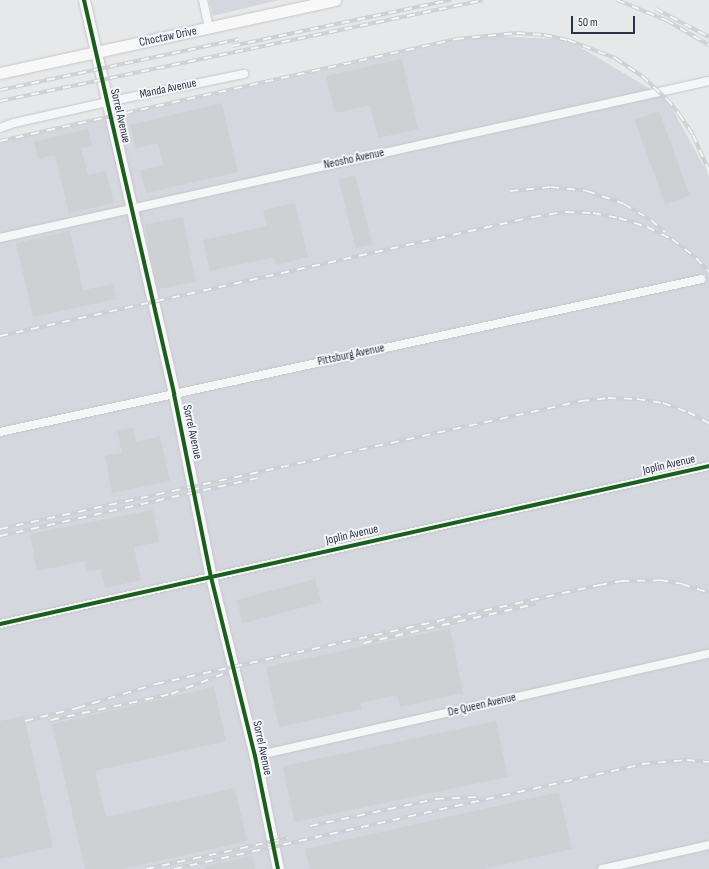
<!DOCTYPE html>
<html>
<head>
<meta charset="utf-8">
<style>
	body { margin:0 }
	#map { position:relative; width:709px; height:869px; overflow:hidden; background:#e6e8ea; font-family:"Sofia Sans Condensed",sans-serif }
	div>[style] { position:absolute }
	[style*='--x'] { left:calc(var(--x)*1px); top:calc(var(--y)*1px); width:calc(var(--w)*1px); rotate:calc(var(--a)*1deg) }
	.built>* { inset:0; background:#d4d7dd }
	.building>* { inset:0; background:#ced0d3; transform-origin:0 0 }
	.roads { filter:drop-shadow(0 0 1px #c4c6c8) drop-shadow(0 0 1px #c4c6c8) }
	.street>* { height:8px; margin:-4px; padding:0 4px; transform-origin:4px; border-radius:4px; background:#f5f6f7 }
	.secondary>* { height:11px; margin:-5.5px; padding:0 5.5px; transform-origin:5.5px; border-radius:5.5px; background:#f8f8f8 }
	.rail>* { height:4px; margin-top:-2px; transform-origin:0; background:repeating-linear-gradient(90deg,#f4f6f9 0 8px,#cecfd2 0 16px); box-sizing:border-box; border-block:1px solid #cecfd2 }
	.cycleway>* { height:4px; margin:-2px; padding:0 2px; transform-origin:2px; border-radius:2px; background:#1b5e20 }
	span { translate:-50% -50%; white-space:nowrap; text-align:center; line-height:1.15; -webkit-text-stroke:4px #f4f6f9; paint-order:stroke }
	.street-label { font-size:12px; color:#2b3445 }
	.scale { position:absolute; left:571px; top:16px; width:64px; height:18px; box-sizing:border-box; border:2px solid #2b3445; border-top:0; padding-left:5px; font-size:12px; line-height:14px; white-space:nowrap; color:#2b3445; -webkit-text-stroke:3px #f4f6f9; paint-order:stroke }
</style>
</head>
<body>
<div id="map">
	<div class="built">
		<div style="clip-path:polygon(209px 0,279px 0,213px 16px)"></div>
		<div style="clip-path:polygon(484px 35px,568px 40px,667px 99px,709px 176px,709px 869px,0 869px,0 142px)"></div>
	</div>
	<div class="building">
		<div style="clip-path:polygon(402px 59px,418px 129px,378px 138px,370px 105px,335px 113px,326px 76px)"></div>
		<div style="clip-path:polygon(222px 103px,238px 172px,146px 193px,140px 170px,163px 165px,158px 143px,136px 148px,130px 125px)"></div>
		<div style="left:659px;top:111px;width:90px;height:26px;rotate:70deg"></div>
		<div style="clip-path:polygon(88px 129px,92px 146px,81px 148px,88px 175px,106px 171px,114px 203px,69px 213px,55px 155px,38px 159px,34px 142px)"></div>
		<div style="left:355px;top:175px;width:71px;height:17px;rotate:76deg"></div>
		<div style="clip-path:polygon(295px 203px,308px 257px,276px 265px,274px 257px,210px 271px,203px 240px,267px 226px,263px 210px)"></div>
		<div style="left:183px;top:217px;width:66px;height:39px;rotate:79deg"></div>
		<div style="clip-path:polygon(70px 231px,83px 290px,113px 284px,116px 299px,33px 317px,16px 243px)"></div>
		<div style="clip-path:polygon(133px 428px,136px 442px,160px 436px,170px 481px,112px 493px,105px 456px,122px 453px,117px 431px)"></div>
		<div style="clip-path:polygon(153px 510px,159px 542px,134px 547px,141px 580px,105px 588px,101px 569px,87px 571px,85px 561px,37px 571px,30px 534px)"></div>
		<div style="left:315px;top:579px;width:24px;height:81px;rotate:75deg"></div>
		<div style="clip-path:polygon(450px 628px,463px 693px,400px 707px,397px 695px,360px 703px,362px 709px,279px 727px,266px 667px)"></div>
		<div style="clip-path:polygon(214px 687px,226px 741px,95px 771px,106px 817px,235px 788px,247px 841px,122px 869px,85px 869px,52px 724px)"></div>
		<div style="clip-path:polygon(24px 716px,53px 847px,0 859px,0 721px)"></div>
		<div style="left:496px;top:721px;width:57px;height:218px;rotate:78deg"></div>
		<div style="clip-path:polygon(559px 792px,572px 849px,483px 869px,310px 869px,305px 849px)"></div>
		<div style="clip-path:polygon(252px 856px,255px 869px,205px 869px,205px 866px)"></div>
	</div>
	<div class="roads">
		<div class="street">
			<div style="--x:203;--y:0;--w:29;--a:78"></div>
			<div style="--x:0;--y:128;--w:15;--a:-20"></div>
			<div style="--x:14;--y:123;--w:95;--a:-12.7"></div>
			<div style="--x:107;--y:102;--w:140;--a:-11.6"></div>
			<div style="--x:0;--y:238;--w:726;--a:-12.49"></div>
			<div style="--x:0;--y:432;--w:718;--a:-12.3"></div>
			<div style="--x:0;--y:624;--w:726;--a:-12.56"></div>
			<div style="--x:255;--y:756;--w:465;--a:-12.7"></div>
			<div style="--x:602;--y:869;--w:110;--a:-12.6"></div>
		</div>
		<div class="secondary">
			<div style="--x:84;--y:0;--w:404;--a:77.1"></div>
			<div style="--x:174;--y:394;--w:187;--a:78.6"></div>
			<div style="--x:211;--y:577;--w:184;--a:76.2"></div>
			<div style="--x:255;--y:756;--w:115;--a:78.5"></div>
			<div style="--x:0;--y:73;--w:343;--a:-12.3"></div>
		</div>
	</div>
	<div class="rail">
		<div style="--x:617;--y:0;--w:53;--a:22.2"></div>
		<div style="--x:666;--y:20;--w:50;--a:30.2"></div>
		<div style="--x:656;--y:9;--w:60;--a:27.8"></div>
		<div style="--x:232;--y:46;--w:224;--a:-11.9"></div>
		<div style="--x:0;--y:90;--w:244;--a:-12"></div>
		<div style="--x:0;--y:101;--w:493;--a:-11.8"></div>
		<div style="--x:0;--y:141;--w:467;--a:-12.6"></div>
		<div style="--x:456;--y:39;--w:61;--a:-5.6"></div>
		<div style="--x:517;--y:33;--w:27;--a:4"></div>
		<div style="--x:544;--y:35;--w:25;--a:12"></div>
		<div style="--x:568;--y:40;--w:50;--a:21"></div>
		<div style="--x:615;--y:58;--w:32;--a:34"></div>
		<div style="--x:642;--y:76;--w:34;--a:43"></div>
		<div style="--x:667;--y:99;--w:19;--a:51"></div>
		<div style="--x:679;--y:114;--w:25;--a:56"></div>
		<div style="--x:693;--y:135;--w:39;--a:66"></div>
		<div style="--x:510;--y:191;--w:41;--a:-5.6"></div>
		<div style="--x:551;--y:187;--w:36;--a:6"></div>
		<div style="--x:587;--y:191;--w:39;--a:19"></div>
		<div style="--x:624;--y:204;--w:31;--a:31"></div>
		<div style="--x:651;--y:220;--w:18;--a:41"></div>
		<div style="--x:0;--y:336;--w:546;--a:-12.59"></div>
		<div style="--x:533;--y:217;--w:33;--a:-9"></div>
		<div style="--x:566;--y:212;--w:27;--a:2"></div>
		<div style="--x:593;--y:213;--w:26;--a:11"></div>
		<div style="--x:619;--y:218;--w:29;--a:18"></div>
		<div style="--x:647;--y:227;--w:28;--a:26"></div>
		<div style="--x:672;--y:239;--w:31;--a:38"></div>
		<div style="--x:696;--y:258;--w:19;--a:47"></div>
		<div style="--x:0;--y:529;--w:595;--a:-12.42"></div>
		<div style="--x:581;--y:401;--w:27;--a:-6"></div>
		<div style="--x:608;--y:398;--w:29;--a:2"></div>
		<div style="--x:637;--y:399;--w:26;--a:9"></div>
		<div style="--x:663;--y:403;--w:27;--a:20"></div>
		<div style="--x:688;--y:412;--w:24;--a:28"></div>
		<div style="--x:0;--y:536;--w:264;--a:-12.7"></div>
		<div style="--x:364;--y:643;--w:176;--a:-12.8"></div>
		<div style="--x:51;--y:720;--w:123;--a:-12.2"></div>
		<div style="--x:171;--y:694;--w:61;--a:-21.1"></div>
		<div style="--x:25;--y:721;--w:54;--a:-14"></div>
		<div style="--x:77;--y:708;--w:83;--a:-16.9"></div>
		<div style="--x:156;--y:684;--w:454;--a:-12.6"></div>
		<div style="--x:599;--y:585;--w:22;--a:-10"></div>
		<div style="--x:621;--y:581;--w:39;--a:-1"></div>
		<div style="--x:660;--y:580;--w:22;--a:10"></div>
		<div style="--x:682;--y:584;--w:28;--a:18"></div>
		<div style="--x:310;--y:826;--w:129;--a:-12.1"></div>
		<div style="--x:436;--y:799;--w:41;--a:-2.8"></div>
		<div style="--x:146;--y:869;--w:145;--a:-12.3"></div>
		<div style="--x:174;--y:869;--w:480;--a:-12.6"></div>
		<div style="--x:642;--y:764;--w:45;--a:-5.1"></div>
		<div style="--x:687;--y:760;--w:22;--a:5"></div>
	</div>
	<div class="cycleway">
		<div style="--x:84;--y:0;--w:404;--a:77.1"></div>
		<div style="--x:174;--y:394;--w:187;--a:78.6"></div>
		<div style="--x:211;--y:577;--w:184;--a:76.2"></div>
		<div style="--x:255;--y:756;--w:115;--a:78.5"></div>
		<div style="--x:0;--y:624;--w:726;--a:-12.56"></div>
	</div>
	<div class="street-label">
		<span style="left:168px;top:37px;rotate:-12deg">Choctaw Drive</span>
		<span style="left:168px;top:89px;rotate:-12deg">Manda Avenue</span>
		<span style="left:120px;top:116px;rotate:77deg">Sorrel Avenue</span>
		<span style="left:354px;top:159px;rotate:-12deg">Neosho Avenue</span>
		<span style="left:351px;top:355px;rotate:-12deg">Pittsburg Avenue</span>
		<span style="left:192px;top:432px;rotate:78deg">Sorrel Avenue</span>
		<span style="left:669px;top:465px;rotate:-13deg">Joplin Avenue</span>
		<span style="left:352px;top:535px;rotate:-13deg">Joplin Avenue</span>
		<span style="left:482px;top:705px;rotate:-13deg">De Queen Avenue</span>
		<span style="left:262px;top:748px;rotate:78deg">Sorrel Avenue</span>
	</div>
	<div class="scale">50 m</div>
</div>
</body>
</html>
